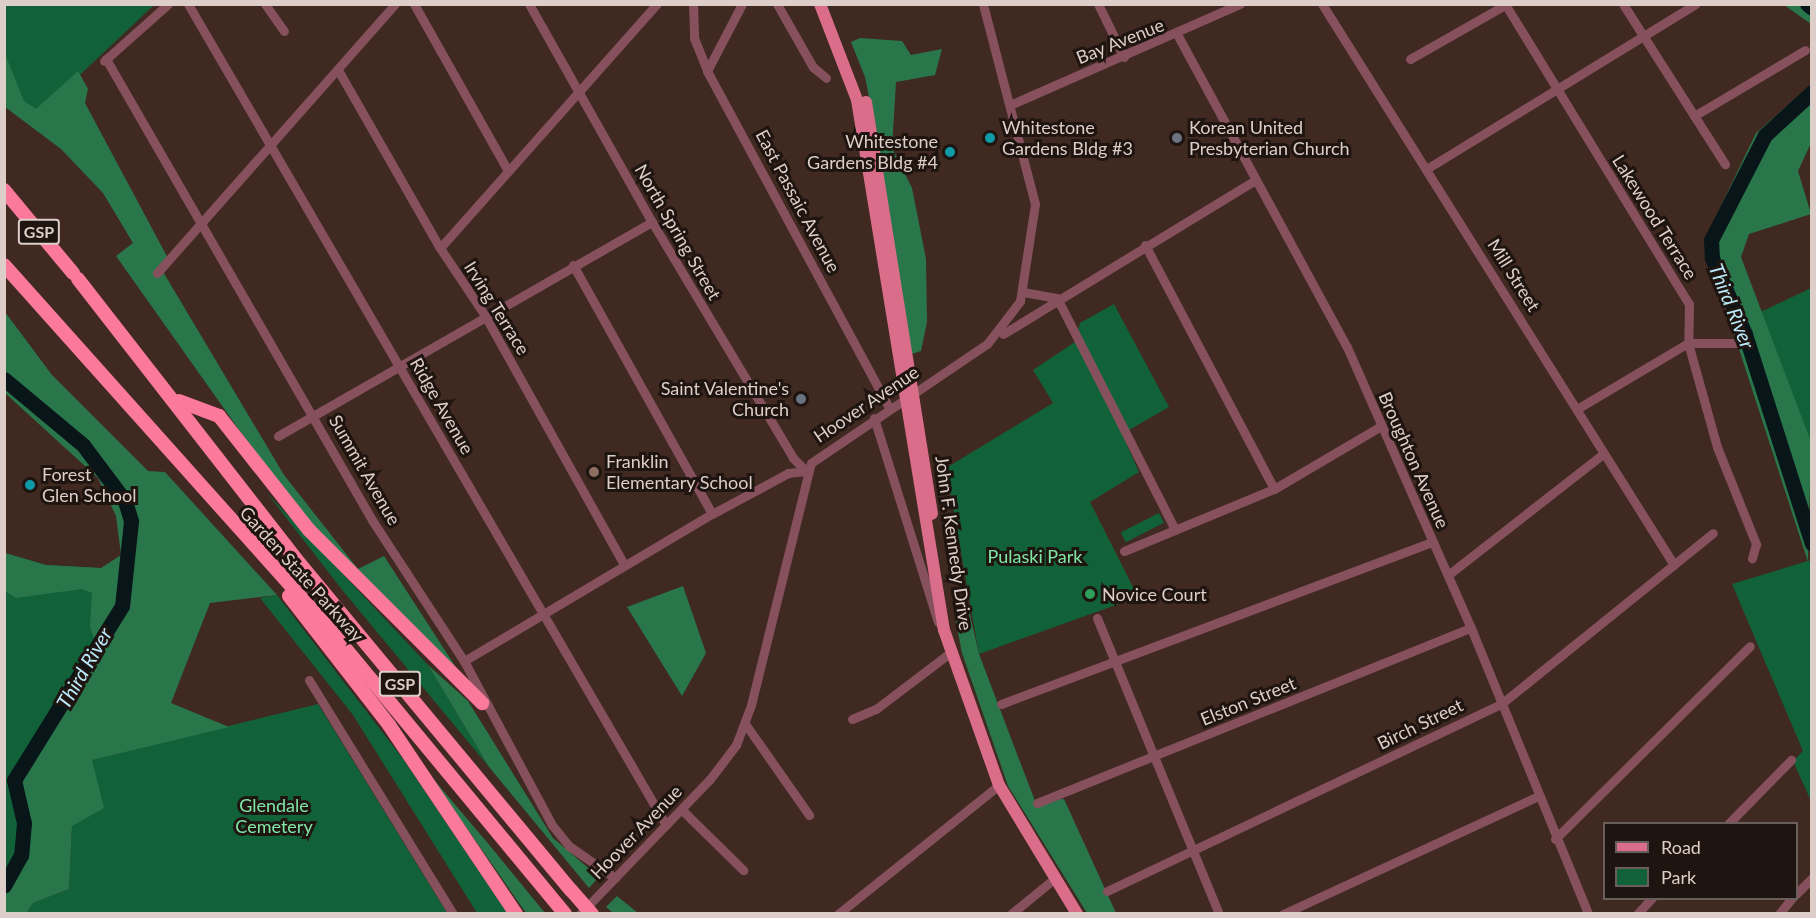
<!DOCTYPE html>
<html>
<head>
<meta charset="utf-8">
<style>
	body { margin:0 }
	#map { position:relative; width:1816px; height:918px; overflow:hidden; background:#3f2920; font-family:Lato,sans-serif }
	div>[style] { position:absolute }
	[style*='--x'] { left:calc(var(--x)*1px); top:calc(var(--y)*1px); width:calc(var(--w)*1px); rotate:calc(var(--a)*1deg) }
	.green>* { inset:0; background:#126239; transform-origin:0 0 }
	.forest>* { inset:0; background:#2a764b }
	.river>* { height:15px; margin:-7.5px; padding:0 7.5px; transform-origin:7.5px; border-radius:7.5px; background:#08161a }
	.minor>* { height:9px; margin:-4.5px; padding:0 4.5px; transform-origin:4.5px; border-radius:4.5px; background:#86515d }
	.major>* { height:12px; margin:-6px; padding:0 6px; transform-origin:6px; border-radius:6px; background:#da6e8a }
	.highway>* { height:14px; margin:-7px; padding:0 7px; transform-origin:7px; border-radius:7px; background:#fb799b }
	.highway-bridge>* { height:14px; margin:-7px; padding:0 7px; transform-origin:7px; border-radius:7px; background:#fb799b }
	.dots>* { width:16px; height:16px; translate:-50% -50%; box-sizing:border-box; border:3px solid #1e1410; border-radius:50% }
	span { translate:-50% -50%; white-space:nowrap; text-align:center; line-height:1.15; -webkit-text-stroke:6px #1e1410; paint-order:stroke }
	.shield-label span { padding:2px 4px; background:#1e1410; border:2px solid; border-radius:4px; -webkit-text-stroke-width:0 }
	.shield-label { font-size:16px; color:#ddcec9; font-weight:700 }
	.street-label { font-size:18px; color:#ddcec9 }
	.poi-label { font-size:18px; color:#ddcec9 }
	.left { translate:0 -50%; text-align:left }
	.right { translate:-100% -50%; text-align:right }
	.park-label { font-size:18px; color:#80e6a6 }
	.water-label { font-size:20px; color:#bbeafa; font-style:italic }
	.frame { position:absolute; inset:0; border:6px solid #ddcec9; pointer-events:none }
	.legend { position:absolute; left:1603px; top:822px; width:195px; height:78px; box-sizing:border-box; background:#1e1410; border:2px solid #6a5e5a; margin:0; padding:8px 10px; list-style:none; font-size:18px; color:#ddcec9 }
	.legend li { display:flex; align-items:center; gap:12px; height:30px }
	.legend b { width:30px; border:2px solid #6a5e5a }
</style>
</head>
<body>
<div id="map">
	<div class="green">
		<div style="clip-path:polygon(5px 5px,154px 5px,30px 122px,5px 93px)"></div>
		<div style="clip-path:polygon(1811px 288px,1811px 472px,1752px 316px)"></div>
		<div style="clip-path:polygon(1114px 304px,1169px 407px,1122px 434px,1139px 472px,1090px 502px,1138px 597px,979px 654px,946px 468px,1053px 403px,1033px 370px,1075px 342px,1080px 323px)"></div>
		<div style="clip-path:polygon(267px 493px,428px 665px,489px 767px,343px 591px)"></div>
		<div style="left:1159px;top:513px;width:11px;height:43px;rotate:63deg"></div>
		<div style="clip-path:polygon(5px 553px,46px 565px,116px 569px,97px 648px,14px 780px,24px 823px,21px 855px,5px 886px)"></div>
		<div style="clip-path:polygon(1811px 560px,1811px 801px,1793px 761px,1803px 751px,1732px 584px)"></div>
		<div style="clip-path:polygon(277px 595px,403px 759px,507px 913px,477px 913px,353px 715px,260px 598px)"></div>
		<div style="clip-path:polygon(318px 704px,447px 913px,26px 914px,33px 903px,69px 889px,72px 826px,91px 760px)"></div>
	</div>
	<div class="forest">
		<div style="clip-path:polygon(1784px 5px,1811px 5px,1811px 24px)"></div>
		<div style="clip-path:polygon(860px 38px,902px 41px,911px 55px,942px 49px,935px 75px,896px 82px,892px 148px,912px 188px,926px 259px,927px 322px,921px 351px,911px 354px,877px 137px,865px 77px,851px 42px)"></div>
		<div style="clip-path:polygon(5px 54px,24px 101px,36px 109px,78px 71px,88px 89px,85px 103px,170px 262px,162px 270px,284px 475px,358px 569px,384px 556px,457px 669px,303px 520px,116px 256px,133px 243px,103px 193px,61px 149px,5px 107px)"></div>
		<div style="clip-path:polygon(1811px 85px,1811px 143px,1798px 171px,1811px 214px,1749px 234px,1741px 257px,1811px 442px,1808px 562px,1704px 241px,1756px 133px)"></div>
		<div style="clip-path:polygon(5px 312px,52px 375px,148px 471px,165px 472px,277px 595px,210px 603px,171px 703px,229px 727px,92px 760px,104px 808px,72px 826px,69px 889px,33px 903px,26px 914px,5px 913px,5px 886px,21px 855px,24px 823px,14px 780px,97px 647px,90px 627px,92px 593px,82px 589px,16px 598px,5px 591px,5px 553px,46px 565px,101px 568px,121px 555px,116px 516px,98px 478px,5px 393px)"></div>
		<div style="clip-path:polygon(683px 586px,706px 653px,682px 696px,627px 607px)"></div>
		<div style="clip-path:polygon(965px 593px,979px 654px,1035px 801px,1064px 799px,1116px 913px,1087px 913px,1008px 786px,962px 653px,955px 617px,970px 622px)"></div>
		<div style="clip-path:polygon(428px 665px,468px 701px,553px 838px,599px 877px,589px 888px,489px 767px)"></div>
		<div style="clip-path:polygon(429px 774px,486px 841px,545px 913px,526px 913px)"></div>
		<div style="clip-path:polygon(617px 896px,638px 913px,613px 913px,606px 907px)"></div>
	</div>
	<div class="river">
		<div style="--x:1807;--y:4;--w:6;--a:39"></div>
		<div style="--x:1812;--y:92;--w:64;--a:137.5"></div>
		<div style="--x:1765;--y:135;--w:118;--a:117.2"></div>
		<div style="--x:1711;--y:240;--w:18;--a:87"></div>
		<div style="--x:1712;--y:258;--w:83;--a:66.5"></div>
		<div style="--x:1745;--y:334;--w:220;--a:72.3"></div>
		<div style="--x:4;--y:379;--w:103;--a:39.9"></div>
		<div style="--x:83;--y:445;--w:70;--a:53.1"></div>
		<div style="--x:125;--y:501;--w:21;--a:73"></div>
		<div style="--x:131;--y:521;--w:85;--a:96"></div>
		<div style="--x:122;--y:606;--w:205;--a:121.8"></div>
		<div style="--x:14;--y:780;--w:44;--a:76.9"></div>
		<div style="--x:24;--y:823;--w:32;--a:95"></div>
		<div style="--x:21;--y:855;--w:35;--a:119"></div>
	</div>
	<div class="minor">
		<div style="--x:188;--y:4;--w:950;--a:59.79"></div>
		<div style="--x:265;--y:4;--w:33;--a:55"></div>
		<div style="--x:414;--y:4;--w:192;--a:60.6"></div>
		<div style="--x:529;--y:4;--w:250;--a:60.6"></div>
		<div style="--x:652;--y:222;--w:275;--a:59.1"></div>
		<div style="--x:793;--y:458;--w:18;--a:45"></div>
		<div style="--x:693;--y:4;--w:34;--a:88"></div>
		<div style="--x:694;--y:38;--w:35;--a:68"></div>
		<div style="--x:707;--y:71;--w:383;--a:61.6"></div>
		<div style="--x:777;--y:4;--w:73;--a:60.3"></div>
		<div style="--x:813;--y:67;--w:17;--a:40"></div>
		<div style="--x:1098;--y:4;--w:59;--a:63.9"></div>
		<div style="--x:1322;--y:4;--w:662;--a:57.89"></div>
		<div style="--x:1505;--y:4;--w:352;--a:58.5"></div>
		<div style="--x:1689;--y:304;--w:39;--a:91"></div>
		<div style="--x:1688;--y:343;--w:129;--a:149.3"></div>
		<div style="--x:1623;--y:4;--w:190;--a:57.5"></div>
		<div style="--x:1178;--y:36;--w:354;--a:61.5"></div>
		<div style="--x:1347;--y:347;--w:313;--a:66.2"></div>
		<div style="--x:1473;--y:633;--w:304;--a:67.7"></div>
		<div style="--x:106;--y:59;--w:532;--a:60.01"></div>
		<div style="--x:372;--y:520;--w:168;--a:56.9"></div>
		<div style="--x:464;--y:661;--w:186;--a:61.8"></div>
		<div style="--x:552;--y:825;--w:27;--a:51"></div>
		<div style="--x:569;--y:846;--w:56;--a:34.8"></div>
		<div style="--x:1410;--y:59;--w:109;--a:-29.6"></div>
		<div style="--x:104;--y:61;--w:86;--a:-41.7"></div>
		<div style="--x:338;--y:70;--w:205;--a:60.2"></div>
		<div style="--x:440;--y:248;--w:79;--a:56.3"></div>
		<div style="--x:484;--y:314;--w:287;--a:60.8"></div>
		<div style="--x:707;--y:71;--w:76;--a:-62.4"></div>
		<div style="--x:1012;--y:104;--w:249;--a:-23.7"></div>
		<div style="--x:1694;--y:116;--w:129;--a:-30.7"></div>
		<div style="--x:1428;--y:168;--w:314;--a:-31.5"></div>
		<div style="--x:1145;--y:245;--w:276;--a:62.1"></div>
		<div style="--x:440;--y:248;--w:327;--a:-48.4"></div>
		<div style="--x:573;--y:265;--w:285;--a:60.8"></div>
		<div style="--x:157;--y:273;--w:359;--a:-48.5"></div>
		<div style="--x:1023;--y:292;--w:35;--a:10"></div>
		<div style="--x:1057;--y:298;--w:260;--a:63"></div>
		<div style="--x:1003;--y:334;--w:295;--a:-31.4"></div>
		<div style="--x:1743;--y:343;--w:55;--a:180"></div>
		<div style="--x:1688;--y:343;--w:108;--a:74.4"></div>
		<div style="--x:1717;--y:447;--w:105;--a:68.1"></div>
		<div style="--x:1756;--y:544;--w:15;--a:106"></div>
		<div style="--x:874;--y:418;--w:214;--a:72.6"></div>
		<div style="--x:278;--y:436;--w:431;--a:-29.8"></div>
		<div style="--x:1124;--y:551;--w:162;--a:-22.5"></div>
		<div style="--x:1274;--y:489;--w:124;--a:-30.5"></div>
		<div style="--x:1448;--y:575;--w:197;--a:-38"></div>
		<div style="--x:1097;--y:618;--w:320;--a:67.6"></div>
		<div style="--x:464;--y:661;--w:288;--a:-30.7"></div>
		<div style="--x:712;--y:514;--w:86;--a:-28.3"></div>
		<div style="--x:788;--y:473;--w:18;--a:-6"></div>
		<div style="--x:309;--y:680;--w:275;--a:58.4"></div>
		<div style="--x:1001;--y:704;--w:461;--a:-20.6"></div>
		<div style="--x:852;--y:719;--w:26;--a:-23"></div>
		<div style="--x:876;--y:709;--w:94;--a:-37.2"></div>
		<div style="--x:951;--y:652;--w:7;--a:-117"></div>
		<div style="--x:746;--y:725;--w:110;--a:55"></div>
		<div style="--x:1037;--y:803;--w:468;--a:-22"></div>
		<div style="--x:682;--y:810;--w:86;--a:44.5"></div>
		<div style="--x:1728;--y:824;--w:90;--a:-45.5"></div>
		<div style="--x:1555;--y:839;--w:274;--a:-44.7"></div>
		<div style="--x:1107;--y:891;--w:436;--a:-25.4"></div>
		<div style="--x:1501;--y:704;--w:272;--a:-38.9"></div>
		<div style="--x:1796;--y:894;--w:23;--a:-45"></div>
		<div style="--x:580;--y:914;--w:187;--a:-46.1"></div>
		<div style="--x:710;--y:779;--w:43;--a:-52.6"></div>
		<div style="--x:736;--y:745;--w:43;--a:-69.4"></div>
		<div style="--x:751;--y:705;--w:249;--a:-76.1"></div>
		<div style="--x:811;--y:463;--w:212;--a:-34.1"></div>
		<div style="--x:987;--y:344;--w:54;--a:-52.5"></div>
		<div style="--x:1020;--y:301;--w:98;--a:-81.2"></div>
		<div style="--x:1035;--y:204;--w:207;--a:-104.6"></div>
		<div style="--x:838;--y:914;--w:206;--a:-38.7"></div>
		<div style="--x:1011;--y:914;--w:57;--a:-39.3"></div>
		<div style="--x:1283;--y:914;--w:281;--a:-24.8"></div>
		<div style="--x:1637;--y:914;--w:22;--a:-47"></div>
		<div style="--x:1779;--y:914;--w:21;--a:-51"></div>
	</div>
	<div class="major">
		<div style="--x:820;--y:4;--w:103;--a:68.9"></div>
		<div style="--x:857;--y:100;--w:537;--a:80.68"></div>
		<div style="--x:944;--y:630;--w:164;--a:70.5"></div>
		<div style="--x:999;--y:785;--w:151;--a:58.8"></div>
		<div style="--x:866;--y:102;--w:417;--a:80.9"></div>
	</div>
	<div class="highway">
		<div style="--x:4;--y:190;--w:108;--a:50.3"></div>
		<div style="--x:4;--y:265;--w:483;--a:48.2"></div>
		<div style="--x:326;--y:625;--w:375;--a:50.4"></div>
		<div style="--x:78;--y:279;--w:361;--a:52.1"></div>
		<div style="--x:300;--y:564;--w:424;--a:50.3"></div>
		<div style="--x:179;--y:401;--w:43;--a:20.6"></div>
		<div style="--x:219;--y:416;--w:145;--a:51.7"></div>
		<div style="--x:309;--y:530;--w:245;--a:45"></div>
		<div style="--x:289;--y:596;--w:163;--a:52.2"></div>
		<div style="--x:389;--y:725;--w:228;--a:56.1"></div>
	</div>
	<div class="highway-bridge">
		<div style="--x:571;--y:890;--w:32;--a:49"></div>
	</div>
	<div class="dots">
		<div style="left:990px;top:138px;background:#0f9aa8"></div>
		<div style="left:1177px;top:138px;background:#6b7280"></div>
		<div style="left:950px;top:152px;background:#0f9aa8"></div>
		<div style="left:801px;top:399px;background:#6b7280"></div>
		<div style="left:594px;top:472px;background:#8d6e63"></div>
		<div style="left:30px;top:485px;background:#0f9aa8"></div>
		<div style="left:1090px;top:594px;background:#2e9e5b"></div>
	</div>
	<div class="shield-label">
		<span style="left:39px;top:232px">GSP</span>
		<span style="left:400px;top:684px">GSP</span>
	</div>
	<div class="street-label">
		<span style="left:1120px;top:41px;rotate:-22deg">Bay Avenue</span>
		<span style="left:798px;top:201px;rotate:62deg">East Passaic Avenue</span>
		<span style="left:1655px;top:217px;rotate:58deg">Lakewood Terrace</span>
		<span style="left:678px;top:232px;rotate:60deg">North Spring Street</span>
		<span style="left:1514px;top:275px;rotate:58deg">Mill Street</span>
		<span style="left:497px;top:308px;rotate:58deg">Irving Terrace</span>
		<span style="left:866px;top:404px;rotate:-34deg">Hoover Avenue</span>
		<span style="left:442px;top:406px;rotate:60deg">Ridge Avenue</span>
		<span style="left:1414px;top:460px;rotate:66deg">Broughton Avenue</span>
		<span style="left:365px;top:470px;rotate:60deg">Summit Avenue</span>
		<span style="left:954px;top:543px;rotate:82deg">John F. Kennedy Drive</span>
		<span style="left:302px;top:574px;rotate:48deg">Garden State Parkway</span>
		<span style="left:1248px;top:701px;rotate:-22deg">Elston Street</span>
		<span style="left:1420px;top:724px;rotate:-26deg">Birch Street</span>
		<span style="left:636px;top:832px;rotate:-46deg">Hoover Avenue</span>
	</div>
	<div class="poi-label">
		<span class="left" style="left:1002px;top:138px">Whitestone<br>Gardens Bldg #3</span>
		<span class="left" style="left:1189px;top:138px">Korean United<br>Presbyterian Church</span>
		<span class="right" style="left:938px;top:152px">Whitestone<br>Gardens Bldg #4</span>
		<span class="right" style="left:789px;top:399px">Saint Valentine's<br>Church</span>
		<span class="left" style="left:606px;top:472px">Franklin<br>Elementary School</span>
		<span class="left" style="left:42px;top:485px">Forest<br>Glen School</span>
		<span class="left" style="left:1102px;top:594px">Novice Court</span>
	</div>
	<div class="park-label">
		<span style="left:1035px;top:556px">Pulaski Park</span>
		<span style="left:274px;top:816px">Glendale<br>Cemetery</span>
	</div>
	<div class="water-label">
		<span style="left:1732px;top:306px;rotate:68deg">Third River</span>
		<span style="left:84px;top:668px;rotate:-60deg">Third River</span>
	</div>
	<div class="frame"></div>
	<ul class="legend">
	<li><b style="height:8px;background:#da6e8a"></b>Road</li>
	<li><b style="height:16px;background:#126239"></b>Park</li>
	</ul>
</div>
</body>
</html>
